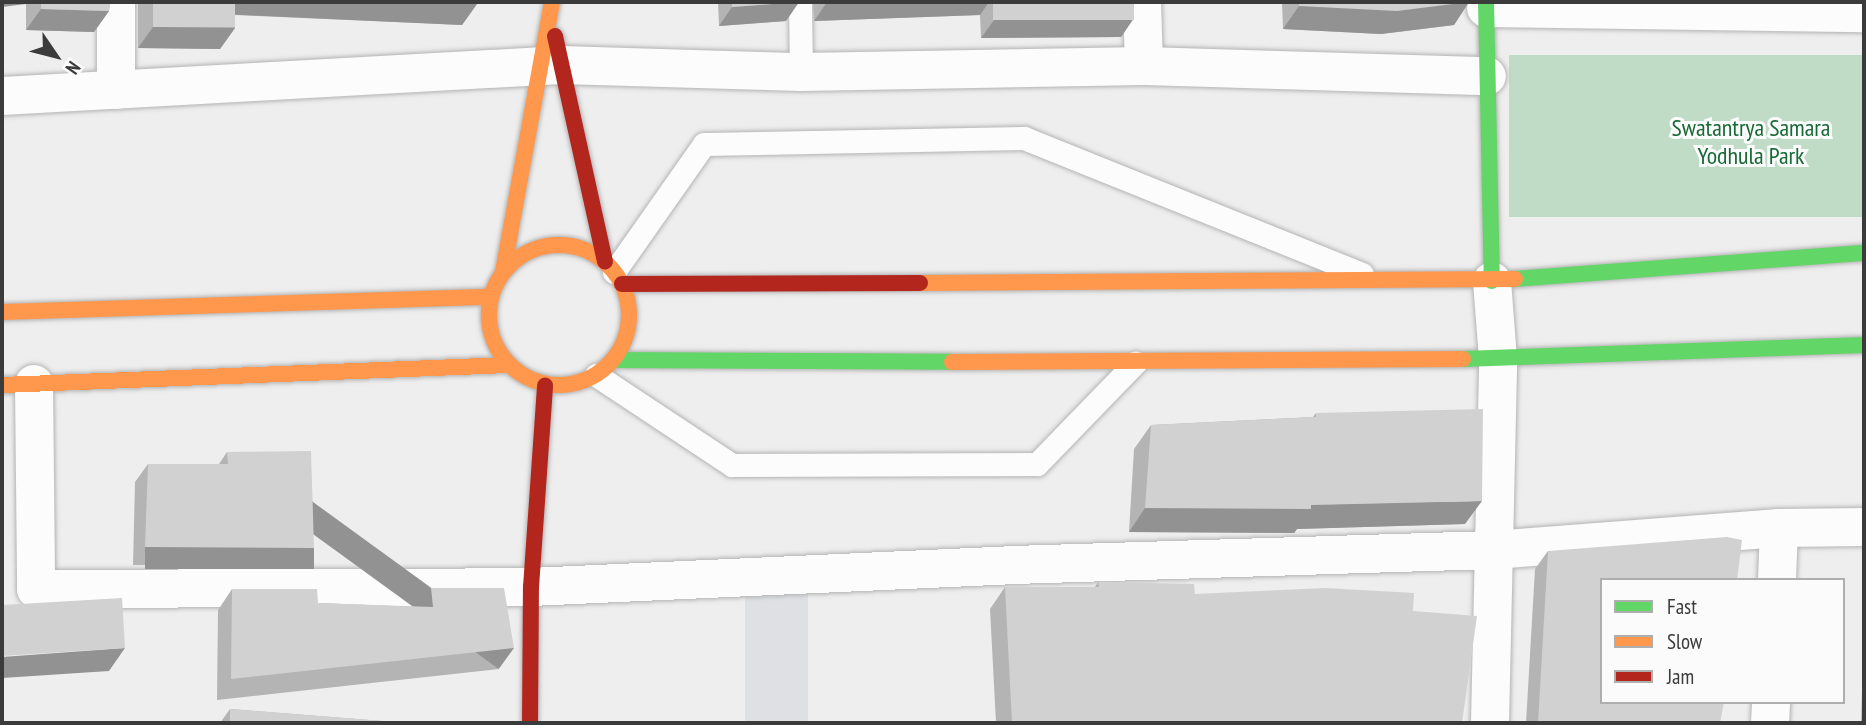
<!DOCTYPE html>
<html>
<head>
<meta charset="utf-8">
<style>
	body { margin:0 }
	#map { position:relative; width:1866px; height:725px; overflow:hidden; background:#eee; font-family:"PT Sans Narrow",sans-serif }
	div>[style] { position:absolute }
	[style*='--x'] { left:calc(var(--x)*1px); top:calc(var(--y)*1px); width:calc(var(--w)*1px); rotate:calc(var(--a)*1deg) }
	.built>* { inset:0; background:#dee0e4; transform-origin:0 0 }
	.green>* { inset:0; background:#c0dbc6; transform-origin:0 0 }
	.roads { filter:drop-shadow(0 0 2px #b4b4b4) drop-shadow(0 0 2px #b4b4b4) }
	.lane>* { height:23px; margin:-11.5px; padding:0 11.5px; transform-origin:11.5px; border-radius:11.5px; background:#fcfcfc }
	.street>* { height:38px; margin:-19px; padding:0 19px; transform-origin:19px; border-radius:19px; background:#fcfcfc }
	.fast>* { height:16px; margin:-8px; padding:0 8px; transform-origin:8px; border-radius:8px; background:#63d668 }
	.slow>* { height:16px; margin:-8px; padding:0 8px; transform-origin:8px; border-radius:8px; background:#ff974d }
	.slow>.ring { margin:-8px; padding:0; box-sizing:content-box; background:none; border:16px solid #ff974d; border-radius:50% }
	.jam>* { height:16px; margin:-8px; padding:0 8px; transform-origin:8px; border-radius:8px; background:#b3261e }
	.wall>* { inset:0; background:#b5b4b5 }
	.shaded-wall>* { inset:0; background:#939293; transform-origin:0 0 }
	.building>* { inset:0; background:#d2d1d2; transform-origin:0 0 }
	span { translate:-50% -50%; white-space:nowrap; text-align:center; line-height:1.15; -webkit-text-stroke:6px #fbfbfc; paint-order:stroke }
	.park-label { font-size:24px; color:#176936 }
	.frame { position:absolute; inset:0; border:4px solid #3b3b3b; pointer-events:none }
	.legend { position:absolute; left:1600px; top:578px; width:245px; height:126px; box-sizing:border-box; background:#fbfbfc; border:2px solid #aeaeaf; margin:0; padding:9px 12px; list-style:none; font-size:21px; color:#3b3b3b }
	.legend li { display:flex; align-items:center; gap:14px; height:35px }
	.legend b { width:35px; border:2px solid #aeaeaf }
	.north { position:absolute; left:21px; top:21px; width:70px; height:70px; -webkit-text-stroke:5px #fbfbfc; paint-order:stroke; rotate:125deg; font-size:19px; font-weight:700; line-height:28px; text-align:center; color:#3b3b3b }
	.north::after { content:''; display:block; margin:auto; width:24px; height:32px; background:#3b3b3b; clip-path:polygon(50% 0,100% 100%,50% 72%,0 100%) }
</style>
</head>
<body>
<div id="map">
	<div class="built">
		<div style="left:745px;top:583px;width:63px;height:140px"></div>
	</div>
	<div class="green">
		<div style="left:1864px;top:55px;width:162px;height:355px;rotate:90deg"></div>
	</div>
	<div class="roads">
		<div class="lane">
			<div style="--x:800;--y:2;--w:70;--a:89.2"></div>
			<div style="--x:614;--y:272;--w:156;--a:-54.9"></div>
			<div style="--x:704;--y:144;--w:320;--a:-1.1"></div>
			<div style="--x:1024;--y:138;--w:364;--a:21.9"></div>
			<div style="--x:596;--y:375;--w:163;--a:33.5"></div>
			<div style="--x:732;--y:465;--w:305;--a:-0.2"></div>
			<div style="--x:1037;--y:464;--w:141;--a:-45.9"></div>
		</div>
		<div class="street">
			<div style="--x:116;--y:2;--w:88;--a:90"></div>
			<div style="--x:1142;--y:2;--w:64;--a:88.2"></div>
			<div style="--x:1486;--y:8;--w:378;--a:0.8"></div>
			<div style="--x:2;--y:96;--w:560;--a:-3.17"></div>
			<div style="--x:561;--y:65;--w:240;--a:1.7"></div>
			<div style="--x:801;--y:72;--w:343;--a:-1"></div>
			<div style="--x:1144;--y:66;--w:343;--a:1.7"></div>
			<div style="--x:34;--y:384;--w:205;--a:89.4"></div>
			<div style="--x:36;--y:589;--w:495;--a:-0.2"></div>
			<div style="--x:531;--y:587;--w:484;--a:-2.6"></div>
			<div style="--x:1014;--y:565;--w:479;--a:-1.8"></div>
			<div style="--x:1493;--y:550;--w:287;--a:-4.4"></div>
			<div style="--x:1777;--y:580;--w:52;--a:-87.8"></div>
			<div style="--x:1779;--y:528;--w:85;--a:-0.7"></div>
			<div style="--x:1490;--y:723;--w:364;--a:-88.7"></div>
			<div style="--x:1498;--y:359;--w:78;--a:-94.4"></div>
			<div style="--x:1770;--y:723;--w:21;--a:-87"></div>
		</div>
		<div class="fast">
			<div style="--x:1486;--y:2;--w:279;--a:88.8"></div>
			<div style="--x:1515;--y:279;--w:350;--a:-4.3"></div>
			<div style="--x:1463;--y:359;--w:401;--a:-2"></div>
			<div style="--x:613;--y:360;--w:339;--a:0.3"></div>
		</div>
		<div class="slow">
			<div class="ring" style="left:489px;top:245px;width:124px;height:124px"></div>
			<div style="--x:503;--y:272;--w:274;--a:-79.7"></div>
			<div style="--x:920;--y:283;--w:595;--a:-0.39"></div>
			<div style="--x:2;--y:312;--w:488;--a:-1.8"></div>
			<div style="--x:952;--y:362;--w:511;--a:-0.34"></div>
			<div style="--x:2;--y:385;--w:506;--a:-2.26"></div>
		</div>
		<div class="jam">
			<div style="--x:555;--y:36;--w:231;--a:77.5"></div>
			<div style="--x:622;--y:284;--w:298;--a:-0.2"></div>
			<div style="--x:530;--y:723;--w:136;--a:-89.6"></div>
			<div style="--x:531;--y:587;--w:202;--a:-86"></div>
		</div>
	</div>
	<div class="wall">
		<div style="clip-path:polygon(2px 2px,110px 2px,109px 11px,94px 32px,26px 30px,26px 4px)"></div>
		<div style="clip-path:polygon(138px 2px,476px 2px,477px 4px,462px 25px,235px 15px,235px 28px,220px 49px,138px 48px)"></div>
		<div style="clip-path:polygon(718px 2px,799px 2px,786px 21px,719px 26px)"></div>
		<div style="clip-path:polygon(813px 2px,1134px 2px,1134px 18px,1121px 37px,981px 38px,980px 15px,814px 21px)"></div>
		<div style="clip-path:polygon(1282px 2px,1469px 2px,1454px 25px,1381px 34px,1283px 29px)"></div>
		<div style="clip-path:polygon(1316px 413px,1465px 524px,1297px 529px,1294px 533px,1129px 532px,1134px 449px,1151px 425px,1313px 417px)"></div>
		<div style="clip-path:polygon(227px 452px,301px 566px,133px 565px,135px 482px,148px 464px,219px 464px)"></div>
		<div style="clip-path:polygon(1548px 551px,1602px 580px,1720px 723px,1526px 723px,1535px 569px)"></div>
		<div style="clip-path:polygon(1098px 582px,1195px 594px,1413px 611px,1462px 723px,996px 723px,990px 609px,1005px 587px,1095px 587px)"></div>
		<div style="clip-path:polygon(431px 588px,499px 669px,217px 700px,218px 610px,232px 589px,318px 603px,419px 607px)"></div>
		<div style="clip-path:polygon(1864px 688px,1864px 723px,1861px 723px,1862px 692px)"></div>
		<div style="clip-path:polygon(230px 709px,408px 723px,220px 723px)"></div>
	</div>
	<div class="shaded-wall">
		<div style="clip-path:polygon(2px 2px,27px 2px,26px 4px,2px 7px)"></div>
		<div style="clip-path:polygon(229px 2px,419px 2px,477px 4px,462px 25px,220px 14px)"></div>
		<div style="clip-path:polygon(799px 2px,786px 21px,719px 26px,732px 7px)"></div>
		<div style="clip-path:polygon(827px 2px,989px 2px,980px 15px,814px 21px)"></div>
		<div style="clip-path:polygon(1469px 2px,1454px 25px,1381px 34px,1283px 29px,1299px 6px)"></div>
		<div style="clip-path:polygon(41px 9px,109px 11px,94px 32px,26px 30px)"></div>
		<div style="clip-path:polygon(1134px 18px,1121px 37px,981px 38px,994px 20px)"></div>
		<div style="clip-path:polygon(153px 27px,235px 28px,220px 49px,138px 48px)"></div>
		<div style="clip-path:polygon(1482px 501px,1465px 524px,1297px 529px,1294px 533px,1129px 532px,1145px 508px)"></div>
		<div style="left:145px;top:547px;width:169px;height:22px"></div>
		<div style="clip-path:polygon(125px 648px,109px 671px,2px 678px,2px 657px)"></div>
		<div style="left:514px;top:648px;width:26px;height:285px;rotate:126deg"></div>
	</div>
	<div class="building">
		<div style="clip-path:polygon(41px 2px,110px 2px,109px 11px,41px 9px)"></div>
		<div style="left:153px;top:2px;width:82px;height:25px"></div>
		<div style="clip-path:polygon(419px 2px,476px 2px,477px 4px)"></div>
		<div style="clip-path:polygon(732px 2px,799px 2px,732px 7px)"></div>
		<div style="left:993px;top:2px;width:141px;height:18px"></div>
		<div style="clip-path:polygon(1299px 2px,1469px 2px,1397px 11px,1299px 6px)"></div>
		<div style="clip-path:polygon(1483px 409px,1482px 501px,1311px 505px,1311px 509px,1145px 508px,1151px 425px,1316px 417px,1316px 413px)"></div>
		<div style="clip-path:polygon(311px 451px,314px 548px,145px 547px,148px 464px,228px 464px,227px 452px)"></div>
		<div style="clip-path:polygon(1727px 537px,1742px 540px,1737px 580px,1602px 580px,1602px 702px,1724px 702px,1720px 723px,1538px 723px,1548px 551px)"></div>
		<div style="clip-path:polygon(2px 551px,4px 551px,3px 605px,122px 598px,125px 648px,2px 656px,2px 666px)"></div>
		<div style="clip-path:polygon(1098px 582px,1194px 584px,1195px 594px,1325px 588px,1414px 593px,1413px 611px,1477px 616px,1462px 723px,1012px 723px,1005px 587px,1099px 587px)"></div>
		<div style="clip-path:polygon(431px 588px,504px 588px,514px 648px,231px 679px,232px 589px,317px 589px,318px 603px,433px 607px)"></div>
		<div style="clip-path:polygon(230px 709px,408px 723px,230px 723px)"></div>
	</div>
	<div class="park-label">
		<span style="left:1751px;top:142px">Swatantrya Samara<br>Yodhula Park</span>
	</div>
	<div class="frame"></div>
	<ul class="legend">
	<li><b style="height:9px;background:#63d668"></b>Fast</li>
	<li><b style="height:9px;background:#ff974d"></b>Slow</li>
	<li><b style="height:9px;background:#b3261e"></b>Jam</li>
	</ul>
	<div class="north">N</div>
</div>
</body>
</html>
